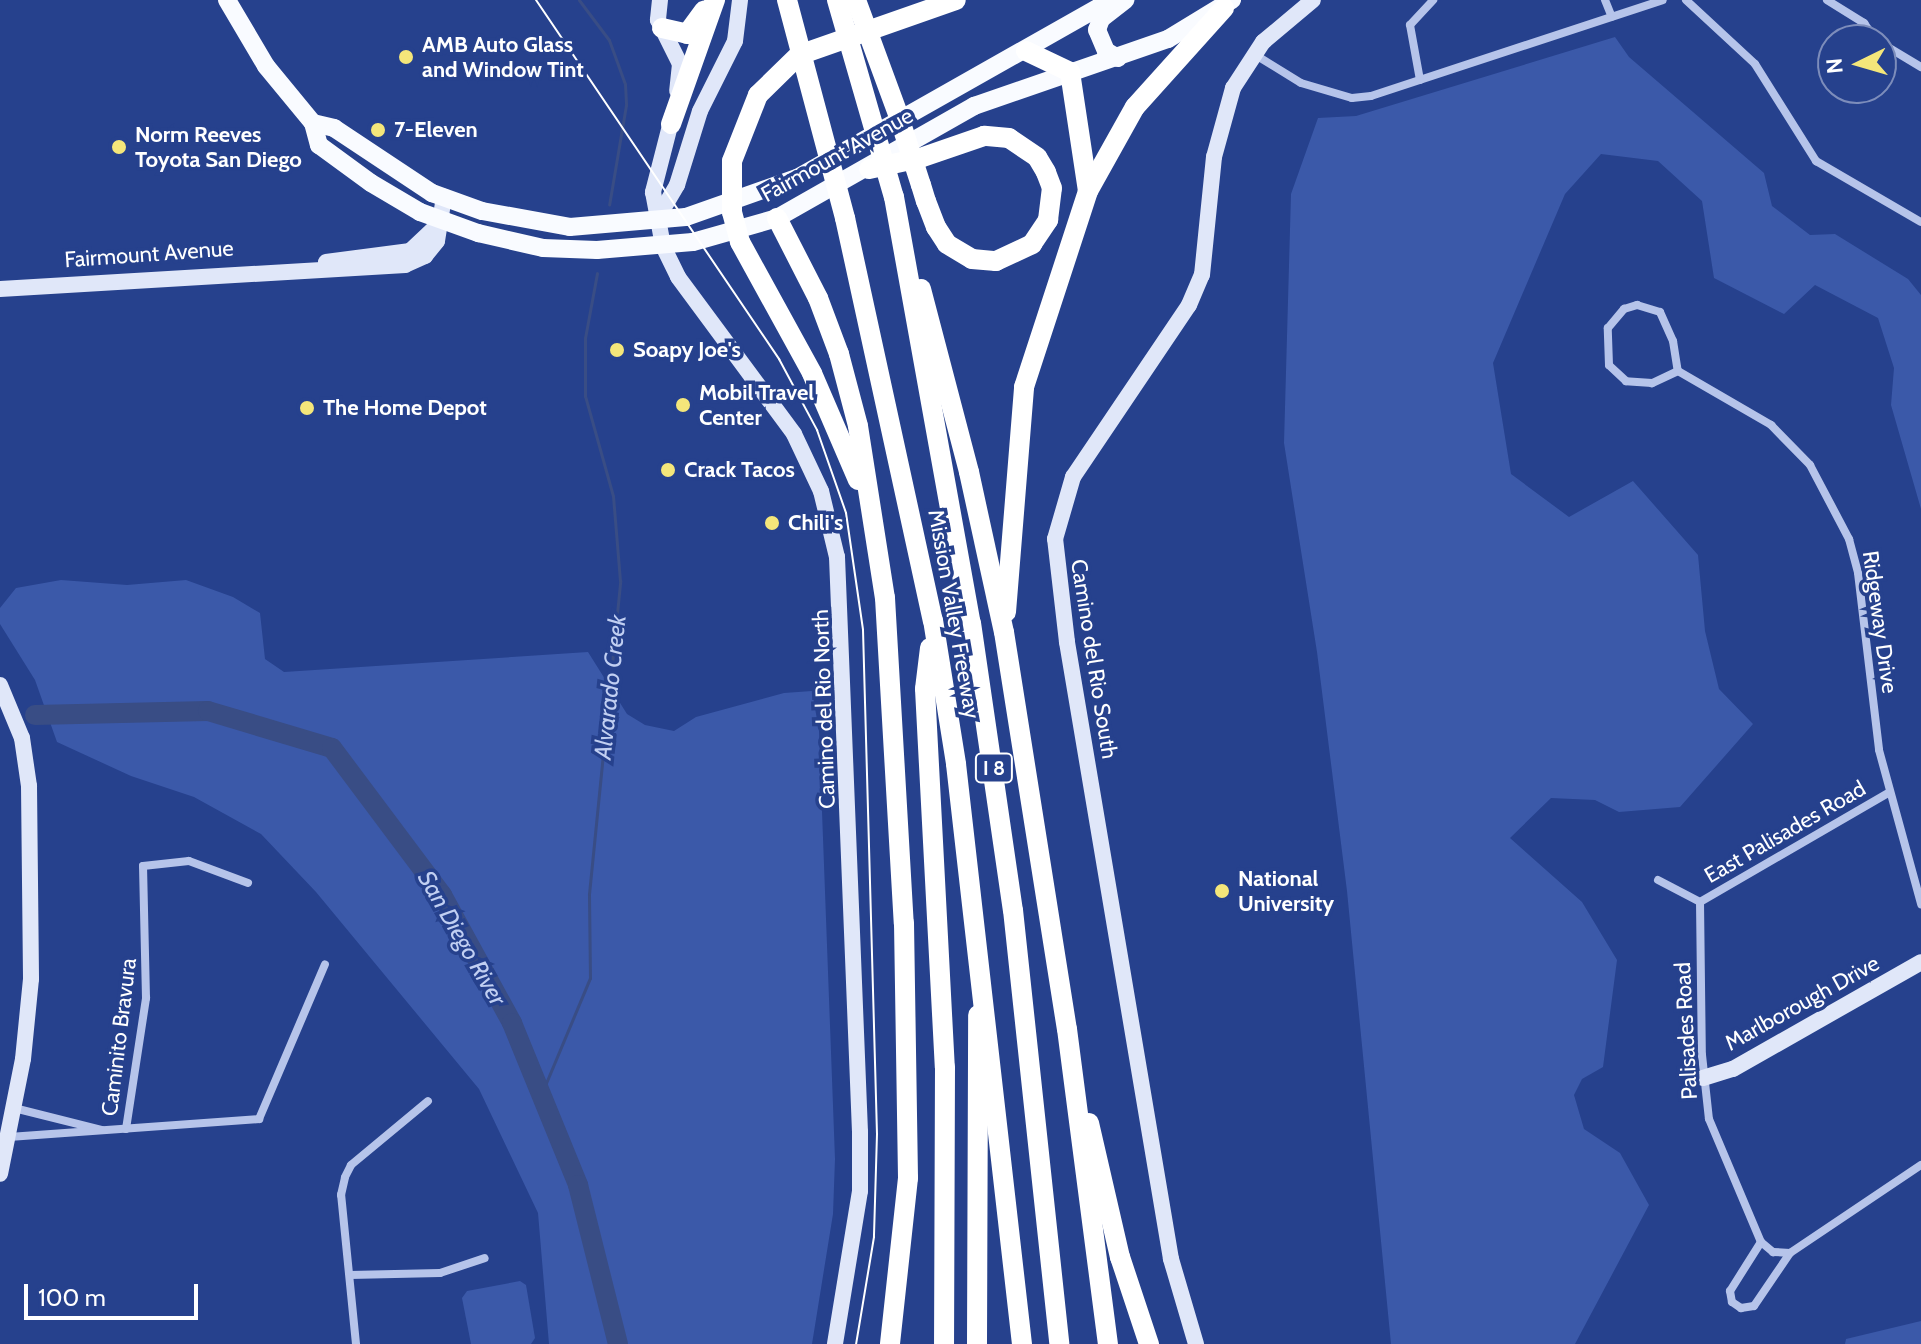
<!DOCTYPE html>
<html>
<head>
<meta charset="utf-8">
<style>
	body { margin:0 }
	#map { position:relative; width:1921px; height:1344px; overflow:hidden; background:#26418d; font-family:Cabin,sans-serif }
	div>[style] { position:absolute }
	[style*='--x'] { left:calc(var(--x)*1px); top:calc(var(--y)*1px); width:calc(var(--w)*1px); rotate:calc(var(--a)*1deg) }
	.green>* { inset:0; background:#3b59a9 }
	.stream>* { height:3px; margin:-1.5px; padding:0 1.5px; transform-origin:1.5px; border-radius:1.5px; background:#394d85 }
	.river>* { height:20px; margin:-10px; padding:0 10px; transform-origin:10px; border-radius:10px; background:#394d85 }
	.street>* { height:8px; margin:-4px; padding:0 4px; transform-origin:4px; border-radius:4px; background:#b6c4ea }
	.secondary>* { height:16px; margin:-8px; padding:0 8px; transform-origin:8px; border-radius:8px; background:#e0e7f9 }
	.primary>* { height:18px; margin:-9px; padding:0 9px; transform-origin:9px; border-radius:9px; background:#f9fbff }
	.highway>* { height:20px; margin:-10px; padding:0 10px; transform-origin:10px; border-radius:10px; background:#fff }
	.tram>* { height:2px; margin:-1px; padding:0 1px; transform-origin:1px; border-radius:1px; background:#fff }
	.dots>* { width:22px; height:22px; translate:-50% -50%; box-sizing:border-box; border:4px solid #26418d; border-radius:50% }
	span { translate:-50% -50%; white-space:nowrap; text-align:center; line-height:1.15; -webkit-text-stroke:7px #26418d; paint-order:stroke }
	.shield-label span { padding:2px 6px; background:#26418d; border:2px solid; border-radius:6px; -webkit-text-stroke-width:0 }
	.shield-label { font-size:20px; color:#fff; font-weight:700 }
	.poi-label { font-size:22px; color:#fff; font-weight:700 }
	.left { translate:0 -50%; text-align:left }
	.street-label { font-size:22px; color:#fff }
	.water-label { font-size:24px; color:#c1cff2; font-style:italic }
	.north { position:absolute; left:1817px; top:24px; width:80px; height:80px; box-sizing:border-box; background:#26418d; border:2px solid #7d8dbb; border-radius:50%; rotate:265deg; font-size:22px; font-weight:700; line-height:32px; text-align:center; color:#fff }
	.north::after { content:''; display:block; margin:auto; width:28px; height:36px; background:#f4e67a; clip-path:polygon(50% 0,100% 100%,50% 72%,0 100%) }
	.scale { position:absolute; left:24px; top:1284px; width:174px; height:36px; box-sizing:border-box; border:4px solid #fff; border-top:0; padding-left:10px; font-size:24px; line-height:28px; white-space:nowrap; color:#fff; -webkit-text-stroke:6px #26418d; paint-order:stroke }
</style>
</head>
<body>
<div id="map">
	<div class="green">
		<div style="clip-path:polygon(1615px 37px,1629px 57px,1764px 173px,1772px 206px,1810px 235px,1835px 234px,1908px 279px,1921px 295px,1921px 509px,1891px 405px,1894px 368px,1878px 318px,1815px 285px,1784px 314px,1714px 278px,1702px 201px,1658px 161px,1601px 154px,1565px 194px,1493px 363px,1511px 474px,1569px 517px,1633px 481px,1698px 555px,1705px 631px,1719px 689px,1753px 724px,1680px 807px,1619px 812px,1595px 800px,1551px 798px,1510px 838px,1582px 902px,1617px 960px,1603px 1067px,1582px 1079px,1574px 1095px,1584px 1129px,1620px 1153px,1649px 1205px,1575px 1344px,1391px 1344px,1347px 891px,1317px 652px,1284px 443px,1291px 194px,1318px 118px,1356px 116px)"></div>
		<div style="clip-path:polygon(61px 580px,127px 585px,186px 580px,233px 597px,260px 613px,265px 659px,284px 672px,588px 652px,627px 714px,645px 725px,674px 731px,696px 717px,784px 693px,812px 691px,819px 731px,835px 1159px,833px 1214px,812px 1344px,549px 1344px,538px 1213px,479px 1089px,316px 892px,261px 834px,194px 797px,131px 776px,57px 742px,35px 680px,0 624px,0 608px,16px 588px)"></div>
		<div style="clip-path:polygon(520px 1281px,526px 1285px,535px 1338px,531px 1344px,471px 1344px,462px 1298px,467px 1291px)"></div>
		<div style="clip-path:polygon(1921px 1321px,1921px 1344px,1845px 1344px,1846px 1339px)"></div>
	</div>
	<div class="stream">
		<div style="--x:579;--y:0;--w:50;--a:53.1"></div>
		<div style="--x:609;--y:40;--w:47;--a:70"></div>
		<div style="--x:625;--y:84;--w:21;--a:87"></div>
		<div style="--x:626;--y:105;--w:101;--a:99.6"></div>
		<div style="--x:541;--y:1095;--w:127;--a:-67.3"></div>
		<div style="--x:590;--y:978;--w:84;--a:-90.7"></div>
		<div style="--x:589;--y:894;--w:315;--a:-84.3"></div>
		<div style="--x:620;--y:581;--w:85;--a:-94.7"></div>
		<div style="--x:613;--y:496;--w:104;--a:-105.6"></div>
		<div style="--x:585;--y:396;--w:58;--a:-90"></div>
		<div style="--x:585;--y:338;--w:66;--a:-79.5"></div>
	</div>
	<div class="river">
		<div style="--x:35;--y:715;--w:173;--a:-1.3"></div>
		<div style="--x:208;--y:711;--w:129;--a:16.6"></div>
		<div style="--x:332;--y:748;--w:184;--a:53.2"></div>
		<div style="--x:442;--y:895;--w:146;--a:61.3"></div>
		<div style="--x:512;--y:1023;--w:175;--a:67.8"></div>
		<div style="--x:578;--y:1185;--w:164;--a:75.9"></div>
	</div>
	<div class="street">
		<div style="--x:1605;--y:0;--w:18;--a:68"></div>
		<div style="--x:1686;--y:0;--w:94;--a:42.8"></div>
		<div style="--x:1755;--y:64;--w:115;--a:57.8"></div>
		<div style="--x:1816;--y:161;--w:121;--a:30.2"></div>
		<div style="--x:1827;--y:0;--w:44;--a:31.9"></div>
		<div style="--x:1864;--y:23;--w:21;--a:55"></div>
		<div style="--x:1881;--y:43;--w:47;--a:31"></div>
		<div style="--x:1254;--y:54;--w:55;--a:31.7"></div>
		<div style="--x:1301;--y:83;--w:53;--a:16.4"></div>
		<div style="--x:1352;--y:98;--w:19;--a:-6"></div>
		<div style="--x:1371;--y:96;--w:307;--a:-18.2"></div>
		<div style="--x:1420;--y:80;--w:56;--a:-100.3"></div>
		<div style="--x:1410;--y:25;--w:34;--a:-47"></div>
		<div style="--x:1637;--y:305;--w:24;--a:17"></div>
		<div style="--x:1660;--y:312;--w:32;--a:66"></div>
		<div style="--x:1673;--y:341;--w:30;--a:81"></div>
		<div style="--x:1678;--y:371;--w:29;--a:155"></div>
		<div style="--x:1652;--y:383;--w:26;--a:-176"></div>
		<div style="--x:1626;--y:381;--w:23;--a:-137"></div>
		<div style="--x:1609;--y:365;--w:37;--a:-92"></div>
		<div style="--x:1608;--y:328;--w:25;--a:-50"></div>
		<div style="--x:1624;--y:309;--w:14;--a:-17"></div>
		<div style="--x:1678;--y:371;--w:108;--a:30.1"></div>
		<div style="--x:1771;--y:425;--w:56;--a:45.7"></div>
		<div style="--x:1810;--y:465;--w:84;--a:62.2"></div>
		<div style="--x:1849;--y:539;--w:35;--a:75"></div>
		<div style="--x:1858;--y:573;--w:178;--a:83.2"></div>
		<div style="--x:1879;--y:750;--w:160;--a:74.7"></div>
		<div style="--x:1658;--y:880;--w:47;--a:27.6"></div>
		<div style="--x:1700;--y:902;--w:153;--a:89.3"></div>
		<div style="--x:1702;--y:1055;--w:64;--a:83.8"></div>
		<div style="--x:1709;--y:1119;--w:134;--a:67.1"></div>
		<div style="--x:1761;--y:1242;--w:16;--a:40"></div>
		<div style="--x:1773;--y:1252;--w:17;--a:3"></div>
		<div style="--x:1700;--y:902;--w:217;--a:-30.1"></div>
		<div style="--x:14;--y:1108;--w:91;--a:14"></div>
		<div style="--x:126;--y:1129;--w:133;--a:-81.3"></div>
		<div style="--x:146;--y:998;--w:132;--a:-91.3"></div>
		<div style="--x:143;--y:866;--w:46;--a:-6.2"></div>
		<div style="--x:189;--y:861;--w:63;--a:20.4"></div>
		<div style="--x:9;--y:1137;--w:251;--a:-4.1"></div>
		<div style="--x:259;--y:1119;--w:168;--a:-66.9"></div>
		<div style="--x:1761;--y:1242;--w:58;--a:122.3"></div>
		<div style="--x:1730;--y:1291;--w:11;--a:80"></div>
		<div style="--x:1732;--y:1302;--w:11;--a:34"></div>
		<div style="--x:1741;--y:1308;--w:13;--a:-9"></div>
		<div style="--x:1754;--y:1306;--w:64;--a:-55.8"></div>
		<div style="--x:1790;--y:1253;--w:158;--a:-33.9"></div>
		<div style="--x:350;--y:1275;--w:90;--a:-1.3"></div>
		<div style="--x:440;--y:1273;--w:47;--a:-18.4"></div>
		<div style="--x:356;--y:1344;--w:150;--a:-95.7"></div>
		<div style="--x:341;--y:1195;--w:18;--a:-77"></div>
		<div style="--x:345;--y:1177;--w:13;--a:-63"></div>
		<div style="--x:351;--y:1165;--w:100;--a:-39.7"></div>
	</div>
	<div class="secondary">
		<div style="--x:660;--y:0;--w:20;--a:96"></div>
		<div style="--x:658;--y:20;--w:49;--a:63.4"></div>
		<div style="--x:680;--y:64;--w:27;--a:96"></div>
		<div style="--x:673;--y:114;--w:81;--a:104.4"></div>
		<div style="--x:653;--y:192;--w:55;--a:79.5"></div>
		<div style="--x:663;--y:246;--w:34;--a:64"></div>
		<div style="--x:678;--y:277;--w:195;--a:53.5"></div>
		<div style="--x:794;--y:434;--w:63;--a:64.7"></div>
		<div style="--x:821;--y:491;--w:68;--a:76.4"></div>
		<div style="--x:837;--y:557;--w:575;--a:87.71"></div>
		<div style="--x:860;--y:1132;--w:59;--a:90"></div>
		<div style="--x:860;--y:1191;--w:155;--a:99.3"></div>
		<div style="--x:656;--y:221;--w:42;--a:-59.7"></div>
		<div style="--x:677;--y:185;--w:77;--a:-72.7"></div>
		<div style="--x:700;--y:111;--w:78;--a:-63.4"></div>
		<div style="--x:735;--y:41;--w:41;--a:-83"></div>
		<div style="--x:326;--y:262;--w:85;--a:-7.5"></div>
		<div style="--x:410;--y:251;--w:44;--a:-43.2"></div>
		<div style="--x:0;--y:289;--w:406;--a:-3.4"></div>
		<div style="--x:405;--y:265;--w:22;--a:-24"></div>
		<div style="--x:425;--y:256;--w:19;--a:-51"></div>
		<div style="--x:437;--y:241;--w:45;--a:-81"></div>
		<div style="--x:0;--y:685;--w:57;--a:67.5"></div>
		<div style="--x:22;--y:738;--w:49;--a:81.7"></div>
		<div style="--x:29;--y:786;--w:193;--a:89.4"></div>
		<div style="--x:31;--y:979;--w:80;--a:95.7"></div>
		<div style="--x:23;--y:1059;--w:117;--a:101.3"></div>
		<div style="--x:1703;--y:1078;--w:31;--a:-17"></div>
		<div style="--x:1733;--y:1069;--w:216;--a:-29.6"></div>
		<div style="--x:1196;--y:1344;--w:89;--a:-106.4"></div>
		<div style="--x:1171;--y:1259;--w:626;--a:-99.57"></div>
		<div style="--x:1067;--y:642;--w:104;--a:-96.6"></div>
		<div style="--x:1055;--y:539;--w:65;--a:-73.8"></div>
		<div style="--x:1073;--y:477;--w:207;--a:-56"></div>
		<div style="--x:1189;--y:305;--w:33;--a:-67"></div>
		<div style="--x:1202;--y:275;--w:119;--a:-84.2"></div>
		<div style="--x:1214;--y:157;--w:72;--a:-74.6"></div>
		<div style="--x:1233;--y:88;--w:55;--a:-56.9"></div>
		<div style="--x:1263;--y:42;--w:65;--a:-40"></div>
	</div>
	<div class="primary">
		<div style="--x:227;--y:0;--w:77;--a:59.4"></div>
		<div style="--x:266;--y:66;--w:74;--a:50.5"></div>
		<div style="--x:313;--y:123;--w:23;--a:75"></div>
		<div style="--x:319;--y:145;--w:64;--a:36.2"></div>
		<div style="--x:371;--y:183;--w:57;--a:30.6"></div>
		<div style="--x:420;--y:212;--w:62;--a:19.9"></div>
		<div style="--x:478;--y:233;--w:67;--a:13"></div>
		<div style="--x:543;--y:248;--w:54;--a:2.1"></div>
		<div style="--x:597;--y:250;--w:96;--a:-4.8"></div>
		<div style="--x:693;--y:242;--w:87;--a:-15.9"></div>
		<div style="--x:777;--y:218;--w:227;--a:-29.6"></div>
		<div style="--x:974;--y:106;--w:205;--a:-19.1"></div>
		<div style="--x:1168;--y:39;--w:75;--a:-31.4"></div>
		<div style="--x:1118;--y:58;--w:14;--a:-150"></div>
		<div style="--x:1106;--y:51;--w:23;--a:-113"></div>
		<div style="--x:1097;--y:30;--w:12;--a:-70"></div>
		<div style="--x:1101;--y:19;--w:31;--a:-38"></div>
		<div style="--x:313;--y:123;--w:22;--a:13"></div>
		<div style="--x:334;--y:128;--w:118;--a:33.6"></div>
		<div style="--x:432;--y:193;--w:53;--a:19.8"></div>
		<div style="--x:482;--y:211;--w:89;--a:10.3"></div>
		<div style="--x:570;--y:227;--w:116;--a:-4.9"></div>
		<div style="--x:686;--y:217;--w:118;--a:-19.4"></div>
		<div style="--x:797;--y:178;--w:361;--a:-29.5"></div>
	</div>
	<div class="highway">
		<div style="--x:787;--y:0;--w:226;--a:75.1"></div>
		<div style="--x:845;--y:218;--w:412;--a:77.7"></div>
		<div style="--x:933;--y:620;--w:146;--a:80.9"></div>
		<div style="--x:956;--y:764;--w:584;--a:83.51"></div>
		<div style="--x:837;--y:0;--w:205;--a:73.9"></div>
		<div style="--x:894;--y:197;--w:433;--a:79.8"></div>
		<div style="--x:971;--y:623;--w:290;--a:81.7"></div>
		<div style="--x:1013;--y:910;--w:436;--a:83.9"></div>
		<div style="--x:856;--y:0;--w:125;--a:69.8"></div>
		<div style="--x:899;--y:117;--w:71;--a:72.1"></div>
		<div style="--x:921;--y:185;--w:17;--a:73"></div>
		<div style="--x:926;--y:201;--w:28;--a:69"></div>
		<div style="--x:936;--y:227;--w:20;--a:57"></div>
		<div style="--x:947;--y:244;--w:29;--a:31"></div>
		<div style="--x:972;--y:259;--w:24;--a:5"></div>
		<div style="--x:996;--y:261;--w:40;--a:-25"></div>
		<div style="--x:1032;--y:244;--w:29;--a:-56"></div>
		<div style="--x:1048;--y:220;--w:32;--a:-83"></div>
		<div style="--x:1052;--y:188;--w:17;--a:-111"></div>
		<div style="--x:1046;--y:172;--w:17;--a:-121"></div>
		<div style="--x:1037;--y:157;--w:34;--a:-146"></div>
		<div style="--x:1009;--y:138;--w:25;--a:-175"></div>
		<div style="--x:984;--y:136;--w:68;--a:161"></div>
		<div style="--x:920;--y:158;--w:52;--a:167.8"></div>
		<div style="--x:662;--y:28;--w:26;--a:13"></div>
		<div style="--x:687;--y:34;--w:29;--a:-54"></div>
		<div style="--x:1026;--y:51;--w:49;--a:25.5"></div>
		<div style="--x:1070;--y:72;--w:120;--a:81.4"></div>
		<div style="--x:671;--y:124;--w:132;--a:-70.5"></div>
		<div style="--x:777;--y:218;--w:90;--a:62.9"></div>
		<div style="--x:818;--y:298;--w:60;--a:69.4"></div>
		<div style="--x:839;--y:354;--w:74;--a:75.2"></div>
		<div style="--x:858;--y:426;--w:174;--a:81.1"></div>
		<div style="--x:885;--y:598;--w:326;--a:86.7"></div>
		<div style="--x:904;--y:923;--w:255;--a:89.1"></div>
		<div style="--x:908;--y:1178;--w:167;--a:96.2"></div>
		<div style="--x:921;--y:289;--w:189;--a:75.3"></div>
		<div style="--x:969;--y:472;--w:164;--a:77.7"></div>
		<div style="--x:1004;--y:632;--w:402;--a:81"></div>
		<div style="--x:1067;--y:1029;--w:318;--a:82.6"></div>
		<div style="--x:858;--y:480;--w:116;--a:-113.3"></div>
		<div style="--x:812;--y:373;--w:149;--a:-118.8"></div>
		<div style="--x:740;--y:242;--w:31;--a:-105"></div>
		<div style="--x:732;--y:212;--w:51;--a:-90"></div>
		<div style="--x:732;--y:161;--w:71;--a:-68.5"></div>
		<div style="--x:758;--y:95;--w:57;--a:-44.3"></div>
		<div style="--x:799;--y:55;--w:166;--a:-19.3"></div>
		<div style="--x:1006;--y:612;--w:226;--a:-85.4"></div>
		<div style="--x:1024;--y:387;--w:206;--a:-71.9"></div>
		<div style="--x:1088;--y:191;--w:96;--a:-60.8"></div>
		<div style="--x:1135;--y:107;--w:133;--a:-48"></div>
		<div style="--x:930;--y:648;--w:41;--a:97"></div>
		<div style="--x:925;--y:689;--w:379;--a:87"></div>
		<div style="--x:945;--y:1067;--w:277;--a:90.2"></div>
		<div style="--x:1089;--y:1123;--w:138;--a:77"></div>
		<div style="--x:1120;--y:1257;--w:92;--a:71.6"></div>
		<div style="--x:977;--y:1344;--w:329;--a:-89.8"></div>
	</div>
	<div class="tram">
		<div style="--x:536;--y:0;--w:434;--a:55.9"></div>
		<div style="--x:779;--y:359;--w:81;--a:61.8"></div>
		<div style="--x:817;--y:430;--w:88;--a:70.7"></div>
		<div style="--x:846;--y:513;--w:118;--a:81.7"></div>
		<div style="--x:863;--y:630;--w:504;--a:88.41"></div>
		<div style="--x:877;--y:1134;--w:103;--a:91.7"></div>
		<div style="--x:874;--y:1237;--w:109;--a:99.5"></div>
	</div>
	<div class="dots">
		<div style="left:406px;top:57px;background:#f4e67a"></div>
		<div style="left:378px;top:130px;background:#f4e67a"></div>
		<div style="left:119px;top:147px;background:#f4e67a"></div>
		<div style="left:617px;top:350px;background:#f4e67a"></div>
		<div style="left:683px;top:405px;background:#f4e67a"></div>
		<div style="left:307px;top:408px;background:#f4e67a"></div>
		<div style="left:668px;top:470px;background:#f4e67a"></div>
		<div style="left:772px;top:523px;background:#f4e67a"></div>
		<div style="left:1222px;top:891px;background:#f4e67a"></div>
	</div>
	<div class="shield-label">
		<span style="left:994px;top:768px">I 8</span>
	</div>
	<div class="poi-label">
		<span class="left" style="left:422px;top:57px">AMB Auto Glass<br>and Window Tint</span>
		<span class="left" style="left:394px;top:130px">7-Eleven</span>
		<span class="left" style="left:135px;top:147px">Norm Reeves<br>Toyota San Diego</span>
		<span class="left" style="left:633px;top:350px">Soapy Joe's</span>
		<span class="left" style="left:699px;top:405px">Mobil Travel<br>Center</span>
		<span class="left" style="left:323px;top:408px">The Home Depot</span>
		<span class="left" style="left:684px;top:470px">Crack Tacos</span>
		<span class="left" style="left:788px;top:523px">Chili's</span>
		<span class="left" style="left:1238px;top:891px">National<br>University</span>
	</div>
	<div class="street-label">
		<span style="left:837px;top:155px;rotate:-29deg">Fairmount Avenue</span>
		<span style="left:149px;top:254px;rotate:-4deg">Fairmount Avenue</span>
		<span style="left:954px;top:614px;rotate:80deg">Mission Valley Freeway</span>
		<span style="left:1880px;top:622px;rotate:82deg">Ridgeway Drive</span>
		<span style="left:1094px;top:659px;rotate:81deg">Camino del Rio South</span>
		<span style="left:824px;top:709px;rotate:-92deg">Camino del Rio North</span>
		<span style="left:1785px;top:832px;rotate:-30deg">East Palisades Road</span>
		<span style="left:1802px;top:1003px;rotate:-29deg">Marlborough Drive</span>
		<span style="left:1686px;top:1031px;rotate:-93deg">Palisades Road</span>
		<span style="left:119px;top:1037px;rotate:-83deg">Caminito Bravura</span>
	</div>
	<div class="water-label">
		<span style="left:610px;top:687px;rotate:-84deg">Alvarado Creek</span>
		<span style="left:462px;top:938px;rotate:60deg">San Diego River</span>
	</div>
	<div class="north">N</div>
	<div class="scale">100 m</div>
</div>
</body>
</html>
